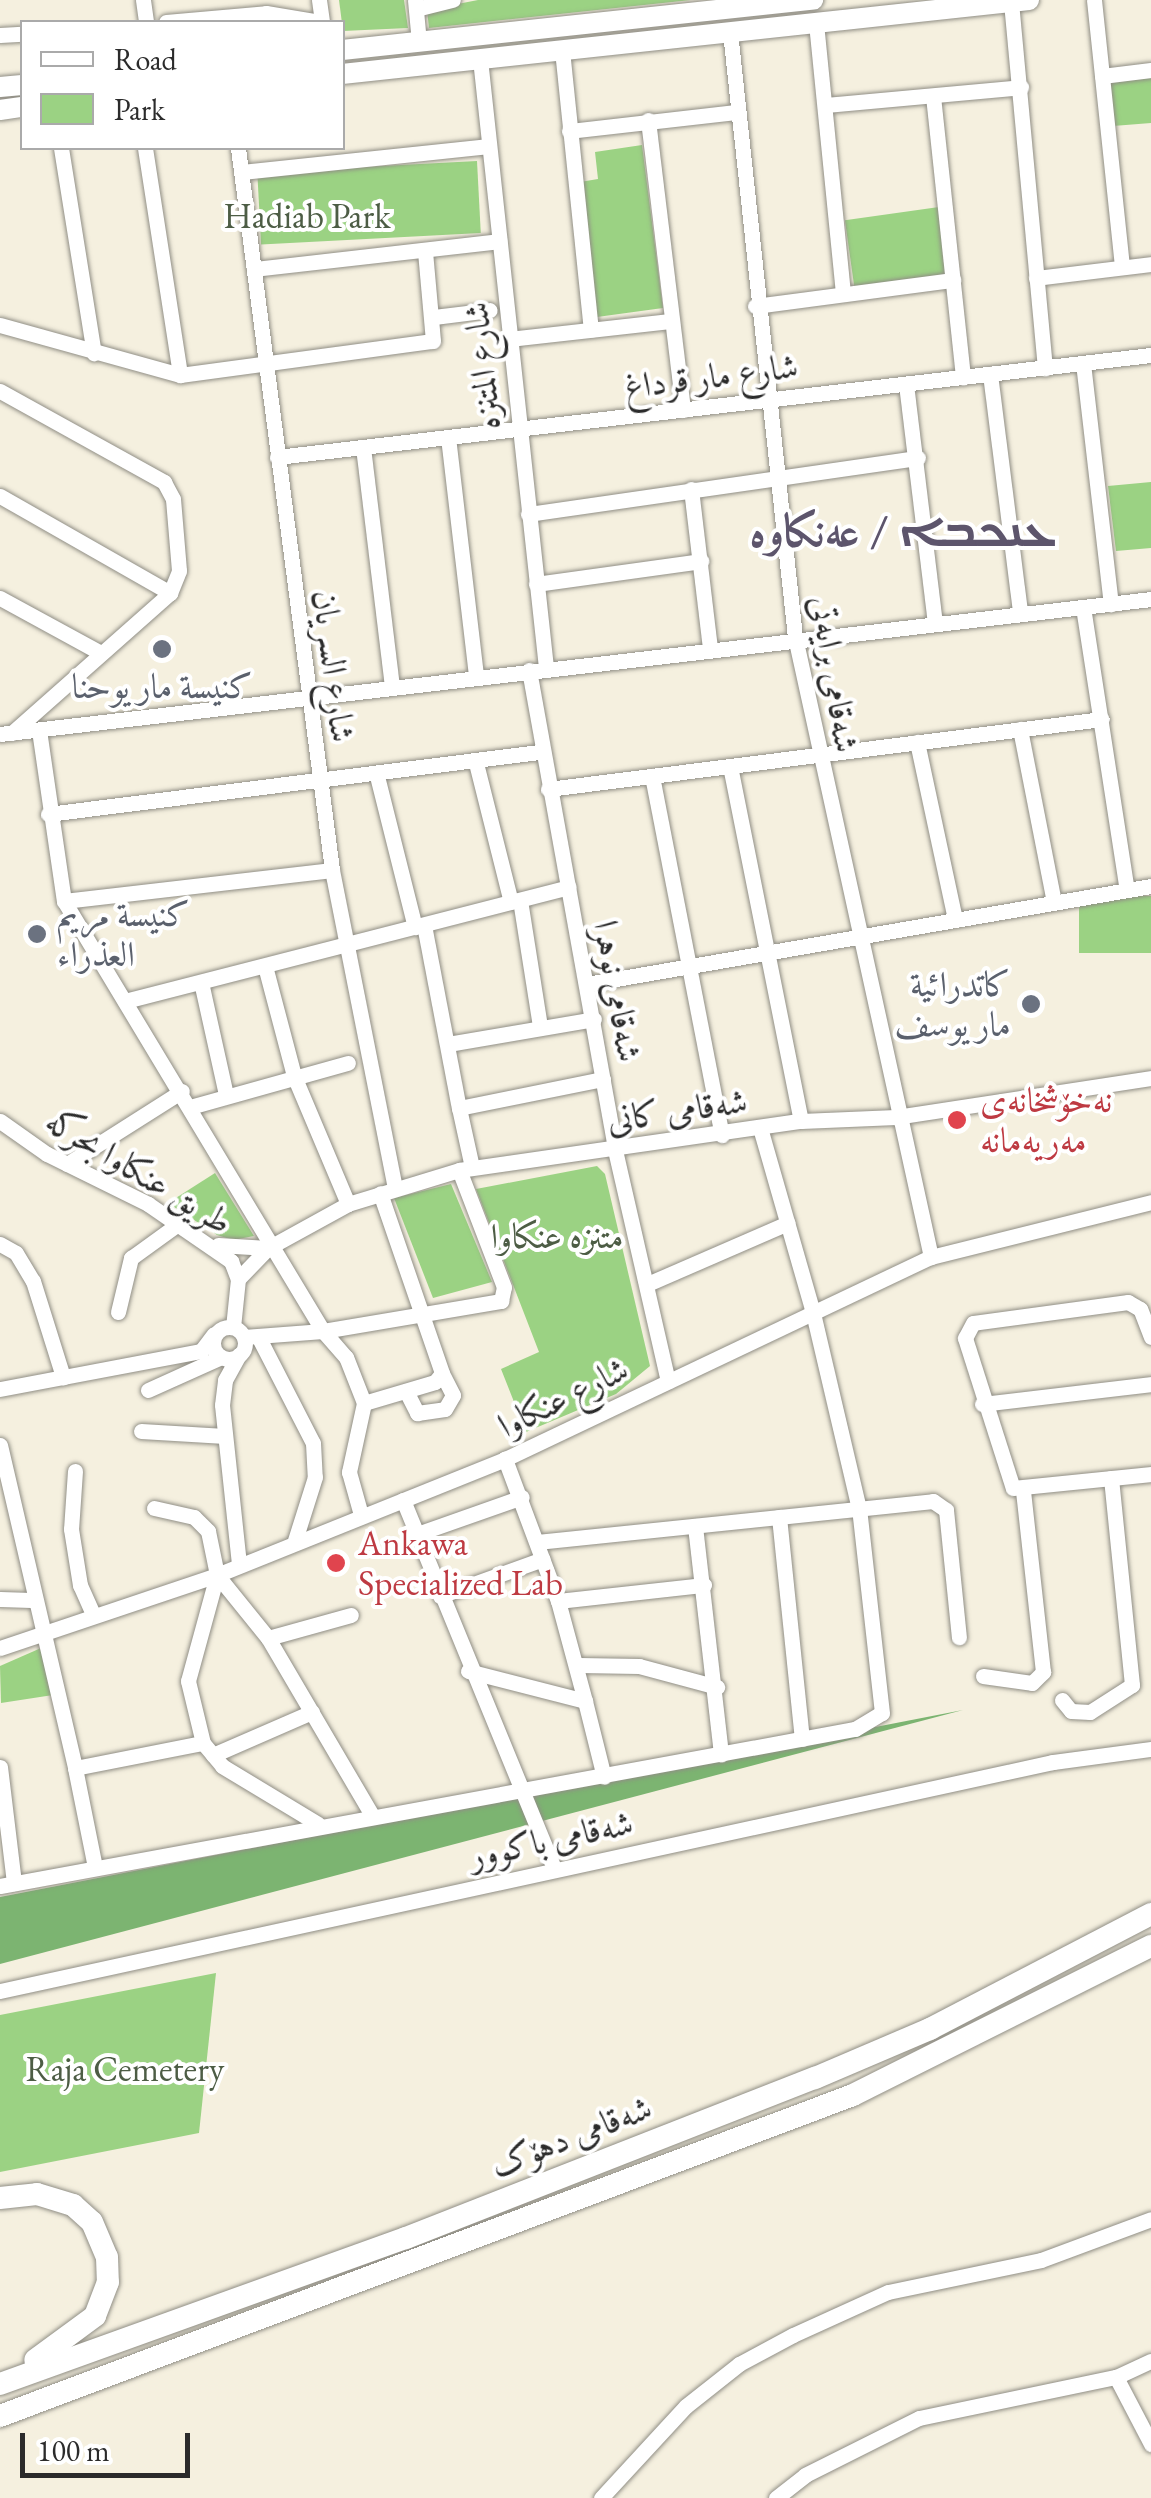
<!DOCTYPE html>
<html>
<head>
<meta charset="utf-8">
<style>
	body { margin:0 }
	#map { position:relative; width:1151px; height:2498px; overflow:hidden; background:#f5f0df; font-family:"EB Garamond",Amiri,"Noto Sans Syriac",serif }
	div>[style] { position:absolute }
	[style*='--x'] { left:calc(var(--x)*1px); top:calc(var(--y)*1px); width:calc(var(--w)*1px); rotate:calc(var(--a)*1deg) }
	.green>* { inset:0; background:#9bd283; transform-origin:0 0 }
	.forest>* { inset:0; background:#7cb471 }
	.roads { filter:drop-shadow(0 0 2px #908e85) drop-shadow(0 0 2px #908e85) }
	.minor>* { height:15px; margin:-7.5px; padding:0 7.5px; transform-origin:7.5px; border-radius:7.5px; background:#fff }
	.minor>.ring { margin:-7.5px; padding:0; box-sizing:content-box; background:none; border:15px solid #fff; border-radius:50% }
	.major>* { height:20px; margin:-10px; padding:0 10px; transform-origin:10px; border-radius:10px; background:#fff }
	.highway>* { height:22px; margin:-11px; padding:0 11px; transform-origin:11px; border-radius:11px; background:#fff }
	.dots>* { width:28px; height:28px; translate:-50% -50%; box-sizing:border-box; border:5px solid #fff; border-radius:50% }
	span { translate:-50% -50%; white-space:nowrap; text-align:center; line-height:1.15; -webkit-text-stroke:8px #fff; paint-order:stroke }
	.park-label { font-size:35px; color:#4d5d45 }
	.street-label { font-size:35px; color:#2b2b2b }
	.worship-label { font-size:35px; color:#5b616d }
	.left { translate:0 -50%; text-align:left }
	.right { translate:-100% -50%; text-align:right }
	.health-label { font-size:35px; color:#be3a42 }
	.district-label { font-size:45px; color:#5d556c; font-weight:700 }
	.legend { position:absolute; left:20px; top:20px; width:325px; height:130px; box-sizing:border-box; background:#fff; border:2px solid #aaa; margin:0; padding:12px 18px; list-style:none; font-size:30px; color:#2b2b2b }
	.legend li { display:flex; align-items:center; gap:20px; height:50px }
	.legend b { width:50px; border:2px solid #aaa }
	.scale { position:absolute; left:20px; top:2433px; width:170px; height:45px; box-sizing:border-box; border:5px solid #2b2b2b; border-top:0; padding-left:12px; font-size:30px; line-height:35px; white-space:nowrap; color:#2b2b2b; -webkit-text-stroke:8px #fff; paint-order:stroke }
</style>
</head>
<body>
<div id="map">
	<div class="green">
		<div style="clip-path:polygon(339px 0,404px 0,408px 28px,343px 31px)"></div>
		<div style="clip-path:polygon(478px 0,691px 0,429px 28px,427px 10px)"></div>
		<div style="clip-path:polygon(1151px 77px,1151px 123px,1113px 126px,1109px 83px)"></div>
		<div style="clip-path:polygon(642px 145px,663px 308px,597px 317px,580px 182px,598px 179px,595px 152px)"></div>
		<div style="left:477px;top:161px;width:72px;height:220px;rotate:87deg"></div>
		<div style="left:939px;top:207px;width:70px;height:95px;rotate:82deg"></div>
		<div style="clip-path:polygon(1151px 482px,1151px 548px,1116px 551px,1108px 486px)"></div>
		<div style="left:1151px;top:896px;width:57px;height:72px;rotate:90deg"></div>
		<div style="clip-path:polygon(597px 1166px,605px 1174px,650px 1366px,616px 1394px,526px 1432px,501px 1369px,539px 1352px,476px 1189px)"></div>
		<div style="clip-path:polygon(215px 1173px,254px 1236px,233px 1240px,217px 1235px,168px 1203px)"></div>
		<div style="clip-path:polygon(451px 1184px,492px 1282px,433px 1298px,394px 1198px)"></div>
		<div style="clip-path:polygon(41px 1648px,53px 1695px,1px 1703px,0 1666px)"></div>
		<div style="clip-path:polygon(216px 1973px,199px 2133px,0 2172px,0 2015px)"></div>
	</div>
	<div class="forest">
		<div style="clip-path:polygon(963px 1710px,0 1964px,0 1897px)"></div>
	</div>
	<div class="roads">
		<div class="minor">
			<div style="--x:143;--y:0;--w:22;--a:82"></div>
			<div style="--x:319;--y:0;--w:22;--a:82"></div>
			<div style="--x:415;--y:0;--w:42;--a:84.6"></div>
			<div style="--x:1094;--y:0;--w:268;--a:84"></div>
			<div style="--x:1011;--y:2;--w:368;--a:84.7"></div>
			<div style="--x:416;--y:9;--w:38;--a:-14"></div>
			<div style="--x:166;--y:22;--w:100;--a:-5.1"></div>
			<div style="--x:266;--y:13;--w:56;--a:9.3"></div>
			<div style="--x:816;--y:23;--w:272;--a:84.3"></div>
			<div style="--x:730;--y:32;--w:608;--a:83.87"></div>
			<div style="--x:795;--y:637;--w:635;--a:77.63"></div>
			<div style="--x:0;--y:35;--w:22;--a:-3"></div>
			<div style="--x:562;--y:50;--w:281;--a:84.1"></div>
			<div style="--x:480;--y:59;--w:613;--a:83.81"></div>
			<div style="--x:1102;--y:76;--w:49;--a:-7"></div>
			<div style="--x:933;--y:96;--w:283;--a:83.9"></div>
			<div style="--x:825;--y:105;--w:197;--a:-5.2"></div>
			<div style="--x:648;--y:120;--w:292;--a:83.1"></div>
			<div style="--x:569;--y:131;--w:167;--a:-6.5"></div>
			<div style="--x:61;--y:148;--w:208;--a:80.9"></div>
			<div style="--x:145;--y:148;--w:230;--a:81.2"></div>
			<div style="--x:238;--y:148;--w:728;--a:82.58"></div>
			<div style="--x:332;--y:870;--w:323;--a:78.8"></div>
			<div style="--x:242;--y:172;--w:248;--a:-6"></div>
			<div style="--x:254;--y:269;--w:247;--a:-6.5"></div>
			<div style="--x:1036;--y:278;--w:116;--a:-6.9"></div>
			<div style="--x:755;--y:306;--w:200;--a:-7.5"></div>
			<div style="--x:434;--y:317;--w:56;--a:-7.1"></div>
			<div style="--x:0;--y:325;--w:187;--a:15.5"></div>
			<div style="--x:180;--y:375;--w:255;--a:-7.7"></div>
			<div style="--x:433;--y:341;--w:89;--a:-95.1"></div>
			<div style="--x:509;--y:339;--w:162;--a:-6.4"></div>
			<div style="--x:1083;--y:363;--w:243;--a:83.4"></div>
			<div style="--x:990;--y:374;--w:241;--a:82.8"></div>
			<div style="--x:906;--y:384;--w:240;--a:83.1"></div>
			<div style="--x:0;--y:391;--w:188;--a:29"></div>
			<div style="--x:164;--y:482;--w:19;--a:62"></div>
			<div style="--x:173;--y:499;--w:72;--a:85.2"></div>
			<div style="--x:179;--y:571;--w:24;--a:112"></div>
			<div style="--x:170;--y:593;--w:211;--a:138.5"></div>
			<div style="--x:448;--y:437;--w:241;--a:83.3"></div>
			<div style="--x:363;--y:447;--w:242;--a:83.1"></div>
			<div style="--x:277;--y:457;--w:880;--a:-6.66"></div>
			<div style="--x:691;--y:489;--w:160;--a:83.2"></div>
			<div style="--x:0;--y:496;--w:196;--a:29.7"></div>
			<div style="--x:528;--y:514;--w:394;--a:-8.2"></div>
			<div style="--x:536;--y:584;--w:167;--a:-7.9"></div>
			<div style="--x:0;--y:598;--w:113;--a:28.6"></div>
			<div style="--x:1083;--y:607;--w:286;--a:81.2"></div>
			<div style="--x:529;--y:670;--w:488;--a:79.8"></div>
			<div style="--x:615;--y:1150;--w:237;--a:77.1"></div>
			<div style="--x:1020;--y:729;--w:176;--a:78.9"></div>
			<div style="--x:39;--y:730;--w:173;--a:81.7"></div>
			<div style="--x:64;--y:901;--w:502;--a:58.94"></div>
			<div style="--x:323;--y:1331;--w:35;--a:49"></div>
			<div style="--x:346;--y:1357;--w:49;--a:68.6"></div>
			<div style="--x:364;--y:1403;--w:71;--a:102.3"></div>
			<div style="--x:349;--y:1472;--w:45;--a:74.4"></div>
			<div style="--x:0;--y:734;--w:1159;--a:-6.69"></div>
			<div style="--x:917;--y:742;--w:182;--a:77.9"></div>
			<div style="--x:476;--y:763;--w:143;--a:75.9"></div>
			<div style="--x:730;--y:766;--w:362;--a:78.7"></div>
			<div style="--x:377;--y:776;--w:156;--a:75.9"></div>
			<div style="--x:652;--y:776;--w:366;--a:79"></div>
			<div style="--x:548;--y:789;--w:558;--a:-7.2"></div>
			<div style="--x:48;--y:814;--w:498;--a:-7.2"></div>
			<div style="--x:520;--y:900;--w:128;--a:81"></div>
			<div style="--x:64;--y:901;--w:270;--a:-6.6"></div>
			<div style="--x:424;--y:925;--w:186;--a:79.2"></div>
			<div style="--x:459;--y:1108;--w:147;--a:-11.4"></div>
			<div style="--x:265;--y:966;--w:114;--a:75.2"></div>
			<div style="--x:294;--y:1076;--w:139;--a:67.1"></div>
			<div style="--x:201;--y:982;--w:116;--a:77.5"></div>
			<div style="--x:587;--y:984;--w:572;--a:-9.86"></div>
			<div style="--x:125;--y:1001;--w:458;--a:-14.4"></div>
			<div style="--x:448;--y:1044;--w:148;--a:-9.7"></div>
			<div style="--x:190;--y:1107;--w:164;--a:-15.6"></div>
			<div style="--x:459;--y:1108;--w:60;--a:77.6"></div>
			<div style="--x:0;--y:1121;--w:57;--a:35.1"></div>
			<div style="--x:47;--y:1154;--w:113;--a:26.3"></div>
			<div style="--x:148;--y:1204;--w:101;--a:34.5"></div>
			<div style="--x:231;--y:1261;--w:19;--a:69"></div>
			<div style="--x:238;--y:1279;--w:48;--a:95.9"></div>
			<div style="--x:67;--y:1164;--w:136;--a:-32.4"></div>
			<div style="--x:0;--y:1244;--w:18;--a:29"></div>
			<div style="--x:16;--y:1253;--w:33;--a:59"></div>
			<div style="--x:33;--y:1281;--w:101;--a:72.6"></div>
			<div style="--x:218;--y:1245;--w:50;--a:3.4"></div>
			<div style="--x:238;--y:1279;--w:43;--a:-45.9"></div>
			<div style="--x:268;--y:1248;--w:91;--a:-28.8"></div>
			<div style="--x:348;--y:1204;--w:116;--a:-17"></div>
			<div style="--x:459;--y:1170;--w:345;--a:-8.2"></div>
			<div style="--x:801;--y:1121;--w:95;--a:-2.4"></div>
			<div style="--x:896;--y:1117;--w:258;--a:-8.7"></div>
			<div style="--x:650;--y:1283;--w:150;--a:-23.5"></div>
			<div style="--x:118;--y:1312;--w:56;--a:-76.5"></div>
			<div style="--x:131;--y:1258;--w:58;--a:-35.9"></div>
			<div class="ring" style="left:213px;top:1327px;width:17px;height:17px"></div>
			<div style="--x:244;--y:1337;--w:79;--a:-4.3"></div>
			<div style="--x:323;--y:1331;--w:181;--a:-9.6"></div>
			<div style="--x:501;--y:1301;--w:14;--a:-78"></div>
			<div style="--x:504;--y:1287;--w:125;--a:-111"></div>
			<div style="--x:1151;--y:1337;--w:30;--a:-111"></div>
			<div style="--x:1140;--y:1309;--w:14;--a:-150"></div>
			<div style="--x:1128;--y:1302;--w:156;--a:172.3"></div>
			<div style="--x:973;--y:1323;--w:17;--a:118"></div>
			<div style="--x:965;--y:1338;--w:157;--a:72.3"></div>
			<div style="--x:1013;--y:1488;--w:139;--a:-5.8"></div>
			<div style="--x:260;--y:1340;--w:116;--a:62.8"></div>
			<div style="--x:313;--y:1443;--w:34;--a:87"></div>
			<div style="--x:315;--y:1477;--w:66;--a:107.6"></div>
			<div style="--x:0;--y:1389;--w:205;--a:-10.7"></div>
			<div style="--x:201;--y:1351;--w:21;--a:-53"></div>
			<div style="--x:148;--y:1390;--w:80;--a:-24.3"></div>
			<div style="--x:406;--y:1391;--w:25;--a:63"></div>
			<div style="--x:417;--y:1413;--w:28;--a:-8"></div>
			<div style="--x:445;--y:1409;--w:16;--a:-60"></div>
			<div style="--x:453;--y:1395;--w:25;--a:-117"></div>
			<div style="--x:364;--y:1403;--w:74;--a:-16.5"></div>
			<div style="--x:435;--y:1382;--w:11;--a:-52"></div>
			<div style="--x:442;--y:1373;--w:190;--a:-109"></div>
			<div style="--x:982;--y:1404;--w:170;--a:-6.7"></div>
			<div style="--x:141;--y:1431;--w:84;--a:3.4"></div>
			<div style="--x:0;--y:1445;--w:332;--a:76.9"></div>
			<div style="--x:75;--y:1768;--w:130;--a:-11.1"></div>
			<div style="--x:75;--y:1471;--w:58;--a:93.9"></div>
			<div style="--x:71;--y:1529;--w:57;--a:80.9"></div>
			<div style="--x:80;--y:1585;--w:30;--a:66"></div>
			<div style="--x:403;--y:1500;--w:399;--a:67.7"></div>
			<div style="--x:154;--y:1508;--w:41;--a:12.7"></div>
			<div style="--x:194;--y:1517;--w:20;--a:45"></div>
			<div style="--x:208;--y:1531;--w:45;--a:78.4"></div>
			<div style="--x:217;--y:1575;--w:110;--a:105.3"></div>
			<div style="--x:188;--y:1681;--w:64;--a:76.4"></div>
			<div style="--x:203;--y:1743;--w:30;--a:50"></div>
			<div style="--x:222;--y:1766;--w:112;--a:31.1"></div>
			<div style="--x:779;--y:1517;--w:223;--a:84.1"></div>
			<div style="--x:695;--y:1526;--w:230;--a:83.5"></div>
			<div style="--x:417;--y:1534;--w:111;--a:-19.4"></div>
			<div style="--x:537;--y:1542;--w:398;--a:-5.9"></div>
			<div style="--x:933;--y:1501;--w:16;--a:35"></div>
			<div style="--x:946;--y:1510;--w:128;--a:84.2"></div>
			<div style="--x:239;--y:1564;--w:160;--a:-96.1"></div>
			<div style="--x:222;--y:1405;--w:25;--a:-83"></div>
			<div style="--x:225;--y:1380;--w:29;--a:-61"></div>
			<div style="--x:217;--y:1575;--w:81;--a:51"></div>
			<div style="--x:268;--y:1638;--w:205;--a:59.6"></div>
			<div style="--x:440;--y:1596;--w:109;--a:-19.8"></div>
			<div style="--x:0;--y:1599;--w:31;--a:2"></div>
			<div style="--x:558;--y:1601;--w:147;--a:-6.3"></div>
			<div style="--x:268;--y:1638;--w:86;--a:-15.5"></div>
			<div style="--x:0;--y:1648;--w:229;--a:-18.6"></div>
			<div style="--x:217;--y:1575;--w:310;--a:-21.9"></div>
			<div style="--x:505;--y:1459;--w:471;--a:-25.4"></div>
			<div style="--x:931;--y:1257;--w:227;--a:-14"></div>
			<div style="--x:579;--y:1665;--w:60;--a:1"></div>
			<div style="--x:639;--y:1666;--w:81;--a:15.1"></div>
			<div style="--x:468;--y:1671;--w:121;--a:14.4"></div>
			<div style="--x:585;--y:1701;--w:104;--a:-105.1"></div>
			<div style="--x:558;--y:1601;--w:152;--a:-110.5"></div>
			<div style="--x:983;--y:1676;--w:49;--a:8.1"></div>
			<div style="--x:1032;--y:1683;--w:16;--a:-45"></div>
			<div style="--x:1043;--y:1672;--w:183;--a:-96.3"></div>
			<div style="--x:1062;--y:1700;--w:14;--a:51"></div>
			<div style="--x:1071;--y:1711;--w:19;--a:3"></div>
			<div style="--x:1090;--y:1712;--w:50;--a:-32.7"></div>
			<div style="--x:1132;--y:1685;--w:208;--a:-95.8"></div>
			<div style="--x:585;--y:1701;--w:78;--a:76"></div>
			<div style="--x:213;--y:1755;--w:108;--a:-23.5"></div>
			<div style="--x:0;--y:1767;--w:117;--a:83.1"></div>
			<div style="--x:75;--y:1768;--w:101;--a:78.6"></div>
			<div style="--x:0;--y:1886;--w:869;--a:-10.41"></div>
			<div style="--x:855;--y:1729;--w:31;--a:-31"></div>
			<div style="--x:882;--y:1713;--w:205;--a:-96.4"></div>
			<div style="--x:859;--y:1509;--w:205;--a:-103.2"></div>
			<div style="--x:812;--y:1309;--w:188;--a:-106"></div>
			<div style="--x:0;--y:1991;--w:1078;--a:-12.27"></div>
			<div style="--x:1053;--y:1762;--w:99;--a:-7.6"></div>
			<div style="--x:1116;--y:2377;--w:76;--a:62.4"></div>
			<div style="--x:601;--y:2498;--w:125;--a:-47.3"></div>
			<div style="--x:686;--y:2406;--w:68;--a:-38.4"></div>
			<div style="--x:739;--y:2364;--w:61;--a:-28.2"></div>
			<div style="--x:793;--y:2335;--w:104;--a:-24.4"></div>
			<div style="--x:888;--y:2292;--w:156;--a:-11.8"></div>
			<div style="--x:1041;--y:2260;--w:117;--a:-20.4"></div>
			<div style="--x:776;--y:2498;--w:37;--a:-38"></div>
			<div style="--x:805;--y:2475;--w:127;--a:-26.6"></div>
			<div style="--x:919;--y:2418;--w:201;--a:-11.8"></div>
			<div style="--x:1116;--y:2377;--w:38;--a:-25"></div>
		</div>
		<div class="major">
			<div style="--x:342;--y:50;--w:474;--a:-6.1"></div>
			<div style="--x:342;--y:74;--w:691;--a:-6.15"></div>
			<div style="--x:0;--y:87;--w:22;--a:-5"></div>
			<div style="--x:0;--y:110;--w:22;--a:-8"></div>
		</div>
		<div class="highway">
			<div style="--x:0;--y:2198;--w:37;--a:-6"></div>
			<div style="--x:37;--y:2194;--w:38;--a:17"></div>
			<div style="--x:73;--y:2205;--w:25;--a:42"></div>
			<div style="--x:92;--y:2222;--w:38;--a:67"></div>
			<div style="--x:107;--y:2257;--w:25;--a:88"></div>
			<div style="--x:108;--y:2282;--w:36;--a:111"></div>
			<div style="--x:95;--y:2316;--w:74;--a:143.7"></div>
			<div style="--x:0;--y:2384;--w:431;--a:-19.8"></div>
			<div style="--x:406;--y:2238;--w:439;--a:-21.4"></div>
			<div style="--x:815;--y:2078;--w:125;--a:-23.1"></div>
			<div style="--x:930;--y:2029;--w:249;--a:-27.5"></div>
			<div style="--x:0;--y:2416;--w:911;--a:-20.62"></div>
			<div style="--x:853;--y:2095;--w:333;--a:-26.6"></div>
		</div>
	</div>
	<div class="dots">
		<div style="left:162px;top:649px;background:#6b7280"></div>
		<div style="left:37px;top:934px;background:#6b7280"></div>
		<div style="left:1031px;top:1004px;background:#6b7280"></div>
		<div style="left:957px;top:1120px;background:#e0444e"></div>
		<div style="left:336px;top:1563px;background:#e0444e"></div>
	</div>
	<div class="park-label">
		<span style="left:307px;top:216px">Hadiab Park</span>
		<span style="left:557px;top:1236px">متنزه عنكاوا</span>
		<span style="left:125px;top:2069px">Raja Cemetery</span>
	</div>
	<div class="street-label">
		<span style="left:482px;top:366px;rotate:-96deg">شارع المتنزه</span>
		<span style="left:711px;top:376px;rotate:-7deg">شارع مار قرداغ</span>
		<span style="left:334px;top:666px;rotate:83deg">شارع السريان</span>
		<span style="left:835px;top:674px;rotate:81deg">شەقامی برایەتی</span>
		<span style="left:618px;top:991px;rotate:80deg">شەقامی نوهرا</span>
		<span style="left:677px;top:1110px;rotate:-8deg">شەقامی کانی</span>
		<span style="left:139px;top:1171px;rotate:31deg">طريق عنكاوا بحركه</span>
		<span style="left:563px;top:1397px;rotate:-26deg">شارع عنكاوا</span>
		<span style="left:551px;top:1839px;rotate:-12deg">شەقامی باکوور</span>
		<span style="left:571px;top:2136px;rotate:-21deg">شەقامی دهۆک</span>
	</div>
	<div class="worship-label">
		<span style="left:162px;top:686px">كنيسة مار يوحنا</span>
		<span class="left" style="left:57px;top:934px">كنيسة مريم<br>العذراء</span>
		<span class="right" style="left:1011px;top:1004px">كاتدرائية<br>مار يوسف</span>
	</div>
	<div class="health-label">
		<span class="left" style="left:980px;top:1120px">نەخۆشخانەی<br>مەریەمانە</span>
		<span class="left" style="left:358px;top:1563px">Ankawa<br>Specialized Lab</span>
	</div>
	<div class="district-label">
		<span style="left:903px;top:531px">ܥܢܟܒܐ / عەنکاوە</span>
	</div>
	<ul class="legend">
	<li><b style="height:12px;background:#fff"></b>Road</li>
	<li><b style="height:28px;background:#9bd283"></b>Park</li>
	</ul>
	<div class="scale">100 m</div>
</div>
</body>
</html>
